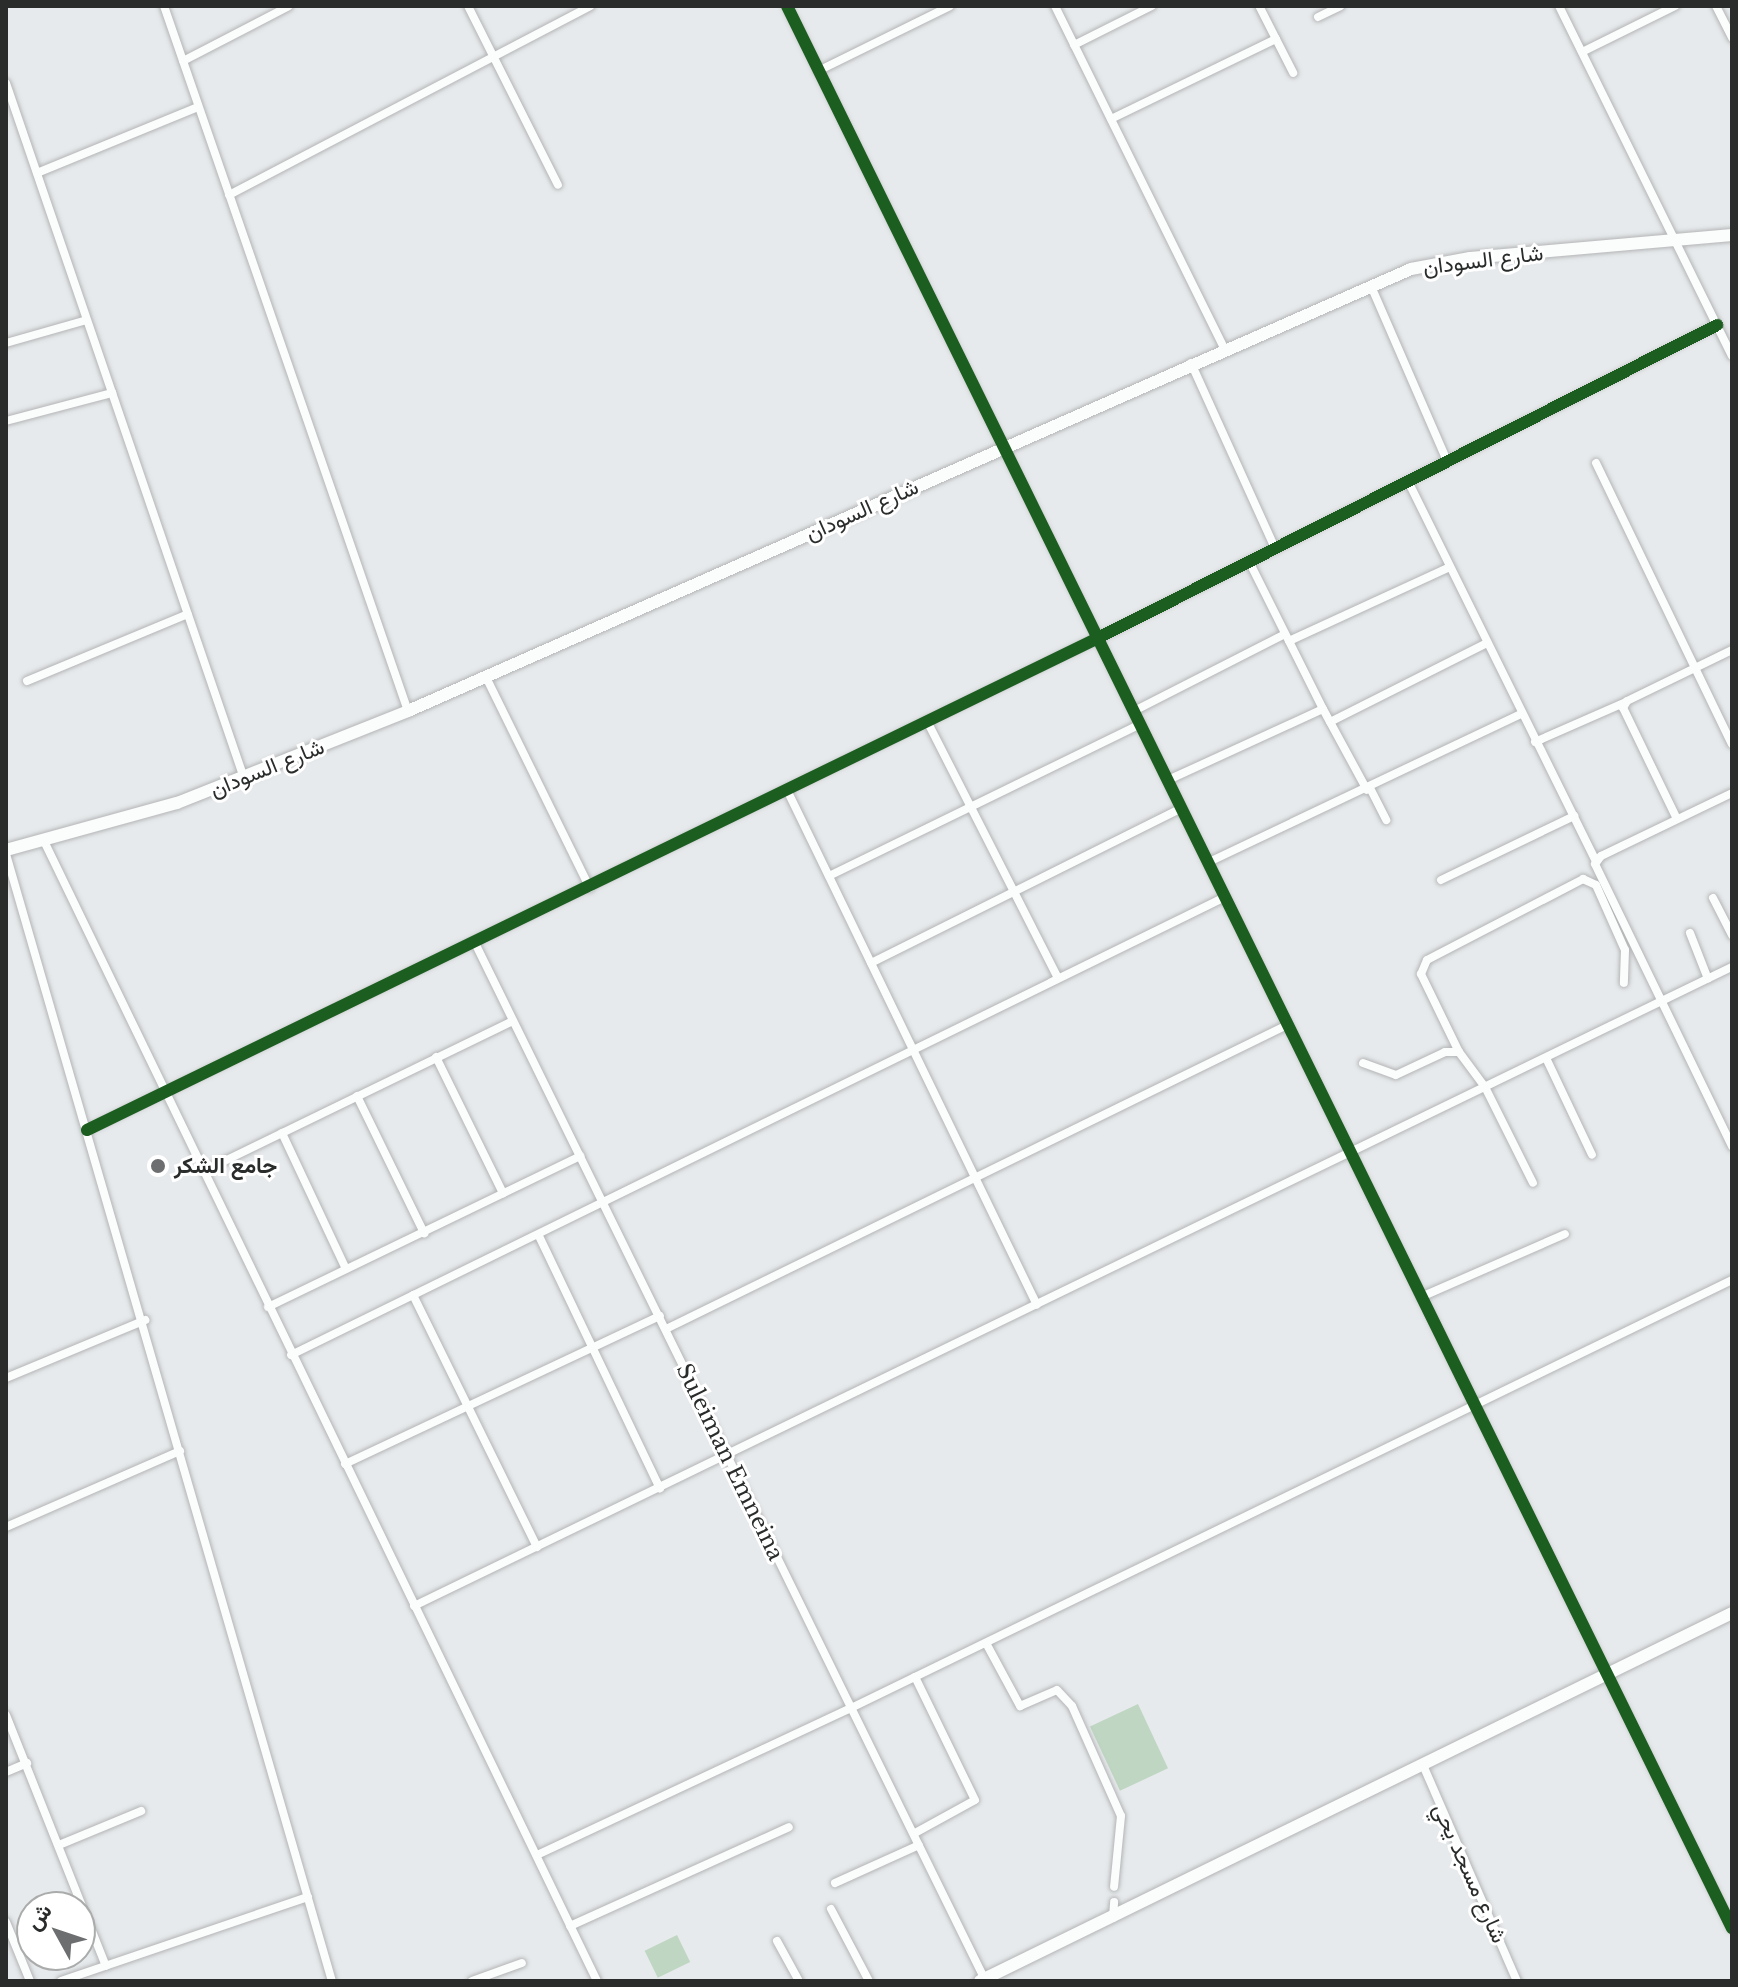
<!DOCTYPE html>
<html>
<head>
<meta charset="utf-8">
<style>
	body { margin:0 }
	#map { position:relative; width:1738px; height:1987px; overflow:hidden; background:#e7eaec; font-family:"Libre Baskerville",Vazirmatn,serif }
	div>[style] { position:absolute }
	[style*='--x'] { left:calc(var(--x)*1px); top:calc(var(--y)*1px); width:calc(var(--w)*1px); rotate:calc(var(--a)*1deg) }
	.green>* { inset:0; background:#bfd6c3; transform-origin:0 0 }
	.roads { filter:drop-shadow(0 0 2px #b3b5b6) drop-shadow(0 0 2px #b3b5b6) }
	.street>* { height:8px; margin:-4px; padding:0 4px; transform-origin:4px; border-radius:4px; background:#fbfcfc }
	.secondary>* { height:12px; margin:-6px; padding:0 6px; transform-origin:6px; border-radius:6px; background:#fbfcfc }
	.cycleway>* { height:12px; margin:-6px; padding:0 6px; transform-origin:6px; border-radius:6px; background:#1b5e20 }
	.dots>* { width:22px; height:22px; translate:-50% -50%; box-sizing:border-box; border:4px solid #fff; border-radius:50% }
	span { translate:-50% -50%; white-space:nowrap; text-align:center; line-height:1.15; -webkit-text-stroke:6px #fff; paint-order:stroke }
	.street-label { font-size:22px; color:#2a2c2c }
	.poi-label { font-size:22px; color:#2a2c2c; font-weight:700 }
	.left { translate:0 -50%; text-align:left }
	.frame { position:absolute; inset:0; border:8px solid #2a2c2c; pointer-events:none }
	.north { position:absolute; left:16px; top:1891px; width:80px; height:80px; box-sizing:border-box; background:#fff; border:2px solid #aaabab; border-radius:50%; rotate:310deg; font-size:22px; font-weight:700; line-height:32px; text-align:center; color:#2a2c2c }
	.north::after { content:''; display:block; margin:auto; width:28px; height:36px; background:#6c6e6f; clip-path:polygon(50% 0,100% 100%,50% 72%,0 100%) }
</style>
</head>
<body>
<div id="map">
	<div class="green">
		<div style="left:1138px;top:1704px;width:71px;height:53px;rotate:65deg"></div>
		<div style="left:677px;top:1935px;width:30px;height:36px;rotate:64deg"></div>
	</div>
	<div class="roads">
		<div class="street">
			<div style="--x:164;--y:6;--w:746;--a:70.91"></div>
			<div style="--x:468;--y:6;--w:200;--a:63.3"></div>
			<div style="--x:787;--y:6;--w:2142;--a:63.82"></div>
			<div style="--x:1055;--y:6;--w:381;--a:63.7"></div>
			<div style="--x:1559;--y:6;--w:390;--a:63.7"></div>
			<div style="--x:1716;--y:6;--w:36;--a:63"></div>
			<div style="--x:1318;--y:17;--w:25;--a:-26"></div>
			<div style="--x:1276;--y:39;--w:38;--a:63"></div>
			<div style="--x:1074;--y:45;--w:87;--a:-26.6"></div>
			<div style="--x:1582;--y:52;--w:104;--a:-26.3"></div>
			<div style="--x:183;--y:61;--w:119;--a:-27.4"></div>
			<div style="--x:818;--y:71;--w:147;--a:-26.2"></div>
			<div style="--x:6;--y:83;--w:735;--a:71.1"></div>
			<div style="--x:1111;--y:119;--w:183;--a:-25.9"></div>
			<div style="--x:1276;--y:39;--w:37;--a:-117"></div>
			<div style="--x:37;--y:173;--w:174;--a:-22.3"></div>
			<div style="--x:229;--y:195;--w:408;--a:-27.6"></div>
			<div style="--x:1371;--y:286;--w:191;--a:66.5"></div>
			<div style="--x:6;--y:343;--w:84;--a:-15.9"></div>
			<div style="--x:1191;--y:363;--w:203;--a:65.6"></div>
			<div style="--x:6;--y:421;--w:110;--a:-14.8"></div>
			<div style="--x:1596;--y:463;--w:312;--a:64.2"></div>
			<div style="--x:1408;--y:481;--w:424;--a:63.7"></div>
			<div style="--x:1289;--y:641;--w:175;--a:-24.7"></div>
			<div style="--x:486;--y:677;--w:235;--a:63.8"></div>
			<div style="--x:27;--y:681;--w:174;--a:-22.6"></div>
			<div style="--x:1323;--y:709;--w:92;--a:61.5"></div>
			<div style="--x:1134;--y:711;--w:169;--a:-27"></div>
			<div style="--x:927;--y:721;--w:288;--a:63"></div>
			<div style="--x:1330;--y:722;--w:176;--a:-26.7"></div>
			<div style="--x:1535;--y:742;--w:99;--a:-23.7"></div>
			<div style="--x:1168;--y:780;--w:170;--a:-24.6"></div>
			<div style="--x:1323;--y:709;--w:165;--a:-116.6"></div>
			<div style="--x:1370;--y:788;--w:36;--a:63"></div>
			<div style="--x:787;--y:790;--w:572;--a:64.11"></div>
			<div style="--x:1732;--y:793;--w:145;--a:154.3"></div>
			<div style="--x:1601;--y:856;--w:10;--a:127"></div>
			<div style="--x:1595;--y:864;--w:314;--a:64.1"></div>
			<div style="--x:1677;--y:819;--w:123;--a:-115.9"></div>
			<div style="--x:1623;--y:708;--w:8;--a:-60"></div>
			<div style="--x:1627;--y:701;--w:117;--a:-25.9"></div>
			<div style="--x:44;--y:841;--w:1267;--a:64.12"></div>
			<div style="--x:6;--y:854;--w:1173;--a:73.87"></div>
			<div style="--x:1209;--y:862;--w:345;--a:-25.4"></div>
			<div style="--x:829;--y:876;--w:347;--a:-26"></div>
			<div style="--x:1441;--y:880;--w:148;--a:-25.7"></div>
			<div style="--x:1713;--y:898;--w:42;--a:62.8"></div>
			<div style="--x:1690;--y:933;--w:49;--a:68.6"></div>
			<div style="--x:475;--y:943;--w:1156;--a:63.81"></div>
			<div style="--x:871;--y:963;--w:347;--a:-26.5"></div>
			<div style="--x:1459;--y:1052;--w:87;--a:-116"></div>
			<div style="--x:1421;--y:974;--w:15;--a:-67"></div>
			<div style="--x:1427;--y:960;--w:176;--a:-27.4"></div>
			<div style="--x:1583;--y:879;--w:14;--a:25"></div>
			<div style="--x:1596;--y:885;--w:71;--a:66"></div>
			<div style="--x:1625;--y:950;--w:33;--a:92"></div>
			<div style="--x:436;--y:1057;--w:152;--a:63.8"></div>
			<div style="--x:1546;--y:1058;--w:107;--a:64.6"></div>
			<div style="--x:1363;--y:1063;--w:35;--a:20"></div>
			<div style="--x:1396;--y:1075;--w:54;--a:-25.1"></div>
			<div style="--x:1445;--y:1052;--w:14;--a:0"></div>
			<div style="--x:1459;--y:1052;--w:44;--a:53.4"></div>
			<div style="--x:1485;--y:1087;--w:107;--a:63.4"></div>
			<div style="--x:357;--y:1096;--w:153;--a:63.9"></div>
			<div style="--x:87;--y:1130;--w:1124;--a:-25.95"></div>
			<div style="--x:1098;--y:638;--w:694;--a:-26.82"></div>
			<div style="--x:282;--y:1133;--w:150;--a:64.8"></div>
			<div style="--x:204;--y:1171;--w:343;--a:-25.9"></div>
			<div style="--x:539;--y:1236;--w:280;--a:64.4"></div>
			<div style="--x:413;--y:1295;--w:281;--a:63.8"></div>
			<div style="--x:1421;--y:1297;--w:157;--a:-23.6"></div>
			<div style="--x:268;--y:1307;--w:347;--a:-25.8"></div>
			<div style="--x:666;--y:1329;--w:691;--a:-26.08"></div>
			<div style="--x:291;--y:1355;--w:1040;--a:-26.12"></div>
			<div style="--x:6;--y:1378;--w:151;--a:-22.6"></div>
			<div style="--x:345;--y:1464;--w:348;--a:-25.2"></div>
			<div style="--x:6;--y:1527;--w:190;--a:-23.6"></div>
			<div style="--x:414;--y:1606;--w:1465;--a:-25.87"></div>
			<div style="--x:986;--y:1643;--w:72;--a:61.6"></div>
			<div style="--x:1020;--y:1706;--w:40;--a:-23.4"></div>
			<div style="--x:1057;--y:1690;--w:22;--a:47"></div>
			<div style="--x:1072;--y:1706;--w:120;--a:66"></div>
			<div style="--x:1121;--y:1816;--w:71;--a:95.6"></div>
			<div style="--x:6;--y:1715;--w:270;--a:68.3"></div>
			<div style="--x:1423;--y:1765;--w:236;--a:66.5"></div>
			<div style="--x:6;--y:1772;--w:23;--a:-23"></div>
			<div style="--x:915;--y:1833;--w:68;--a:-28.8"></div>
			<div style="--x:975;--y:1800;--w:137;--a:-116"></div>
			<div style="--x:59;--y:1845;--w:89;--a:-22.5"></div>
			<div style="--x:537;--y:1855;--w:344;--a:-25.1"></div>
			<div style="--x:849;--y:1709;--w:982;--a:-25.91"></div>
			<div style="--x:835;--y:1883;--w:92;--a:-24.3"></div>
			<div style="--x:831;--y:1909;--w:81;--a:62.2"></div>
			<div style="--x:1113;--y:1918;--w:16;--a:-86"></div>
			<div style="--x:6;--y:1922;--w:64;--a:67.9"></div>
			<div style="--x:570;--y:1926;--w:240;--a:-24.3"></div>
			<div style="--x:777;--y:1941;--w:46;--a:61.2"></div>
			<div style="--x:61;--y:1981;--w:261;--a:-18.8"></div>
			<div style="--x:472;--y:1981;--w:53;--a:-19.8"></div>
		</div>
		<div class="secondary">
			<div style="--x:6;--y:850;--w:177;--a:-15.4"></div>
			<div style="--x:177;--y:803;--w:249;--a:-21.7"></div>
			<div style="--x:408;--y:711;--w:1096;--a:-23.78"></div>
			<div style="--x:1411;--y:269;--w:60;--a:-10.6"></div>
			<div style="--x:1470;--y:258;--w:263;--a:-5"></div>
			<div style="--x:980;--y:1981;--w:837;--a:-26.08"></div>
		</div>
	</div>
	<div class="cycleway">
		<div style="--x:787;--y:6;--w:2142;--a:63.82"></div>
		<div style="--x:87;--y:1130;--w:1124;--a:-25.95"></div>
		<div style="--x:1098;--y:638;--w:694;--a:-26.82"></div>
	</div>
	<div class="dots">
		<div style="left:158px;top:1166px;background:#6c6e6f"></div>
	</div>
	<div class="street-label">
		<span style="left:1483px;top:260px;rotate:-7deg">شارع السودان</span>
		<span style="left:862px;top:510px;rotate:-24deg">شارع السودان</span>
		<span style="left:267px;top:768px;rotate:-22deg">شارع السودان</span>
		<span style="left:730px;top:1462px;rotate:64deg">Suleiman Emneina</span>
		<span style="left:1470px;top:1873px;rotate:66deg">شارع مسجد يحي</span>
	</div>
	<div class="poi-label">
		<span class="left" style="left:174px;top:1166px">جامع الشكر</span>
	</div>
	<div class="frame"></div>
	<div class="north">ش</div>
</div>
</body>
</html>
